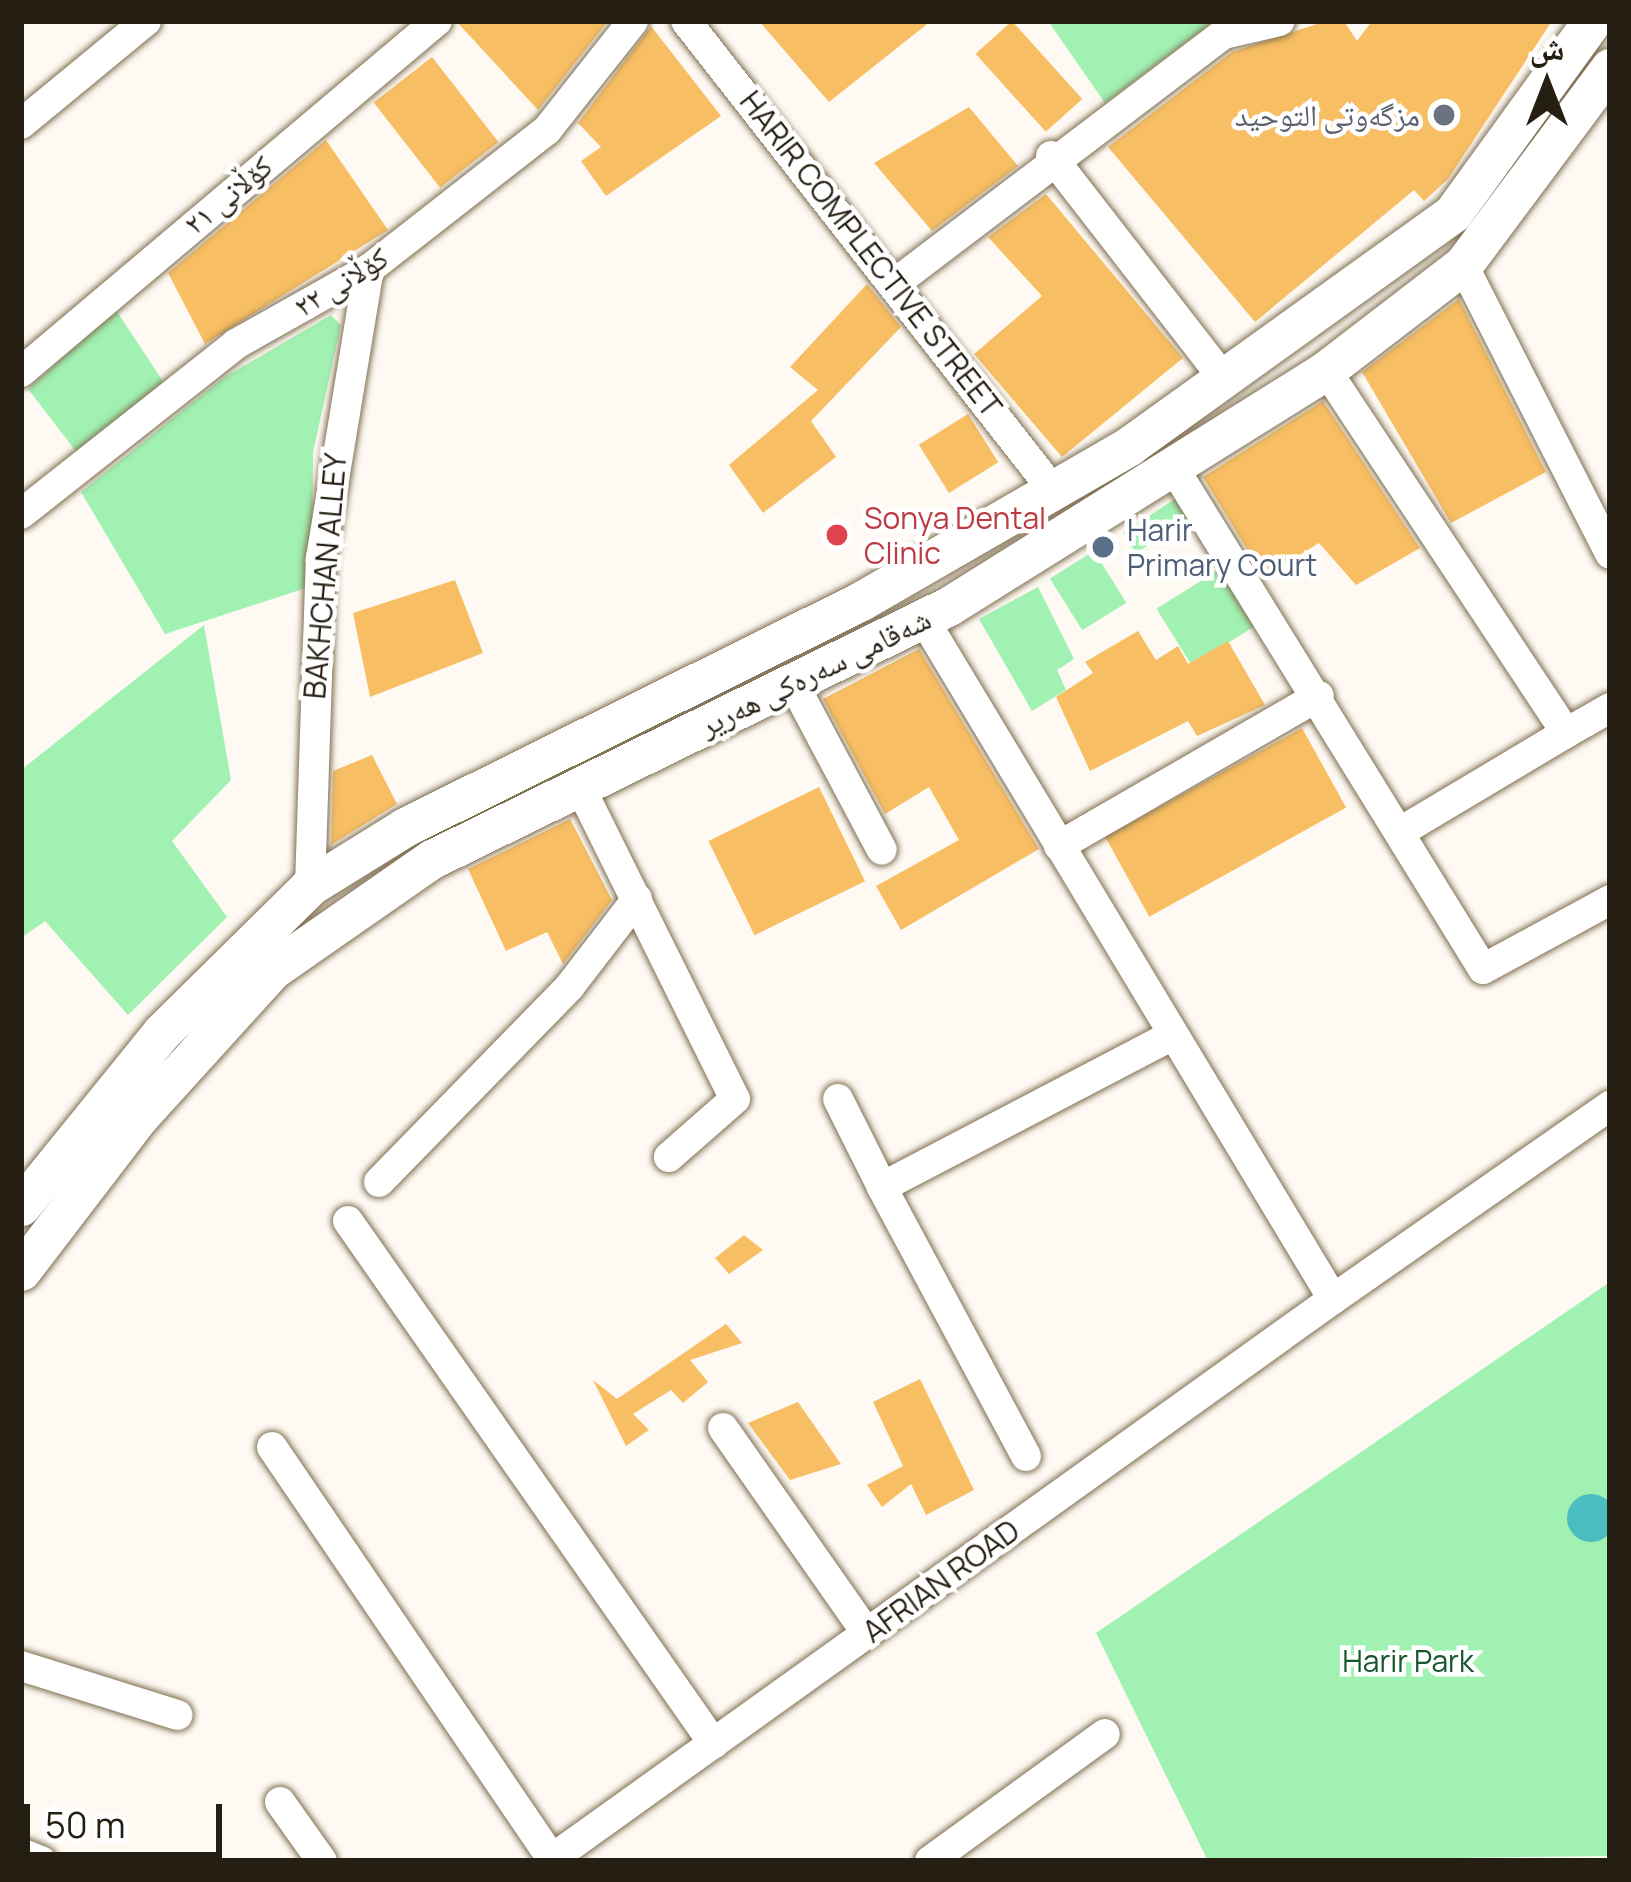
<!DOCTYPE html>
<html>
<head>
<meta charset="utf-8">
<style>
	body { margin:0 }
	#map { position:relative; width:1631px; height:1882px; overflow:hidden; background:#fefaf3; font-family:Manrope,"Noto Naskh Arabic",sans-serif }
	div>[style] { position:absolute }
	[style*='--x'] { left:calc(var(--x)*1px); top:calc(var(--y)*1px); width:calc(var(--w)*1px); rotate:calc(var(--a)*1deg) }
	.green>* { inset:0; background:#a1f1b2; transform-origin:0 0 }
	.water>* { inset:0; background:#4bbcc0 }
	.round { border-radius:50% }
	.building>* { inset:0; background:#f7be63; transform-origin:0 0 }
	.roads { filter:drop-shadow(0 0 3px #817053) drop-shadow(0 0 3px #817053) }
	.minor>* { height:30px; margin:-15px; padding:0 15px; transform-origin:15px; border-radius:15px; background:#fff }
	.major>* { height:39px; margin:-19.5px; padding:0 19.5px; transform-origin:19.5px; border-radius:19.5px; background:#fff }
	.dots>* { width:33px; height:33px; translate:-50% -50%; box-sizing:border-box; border:6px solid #fff; border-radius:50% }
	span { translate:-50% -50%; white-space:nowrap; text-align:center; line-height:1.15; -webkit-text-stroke:9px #fff; paint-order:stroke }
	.worship-label { font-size:30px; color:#5b616d }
	.right { translate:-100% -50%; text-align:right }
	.street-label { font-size:30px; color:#251e12 }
	.health-label { font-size:30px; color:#be3a42 }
	.left { translate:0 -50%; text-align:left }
	.service-label { font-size:30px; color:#4e5e75 }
	.park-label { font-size:30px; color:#17562c }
	.frame { position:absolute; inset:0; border:24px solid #251e12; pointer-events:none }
	.north { position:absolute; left:1487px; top:24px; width:120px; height:120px; -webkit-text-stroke:9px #fff; paint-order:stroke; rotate:0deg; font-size:33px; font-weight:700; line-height:48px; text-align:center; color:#251e12 }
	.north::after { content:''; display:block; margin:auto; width:42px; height:54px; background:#251e12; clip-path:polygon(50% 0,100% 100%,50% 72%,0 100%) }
	.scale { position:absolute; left:24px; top:1804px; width:198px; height:54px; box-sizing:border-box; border:6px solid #251e12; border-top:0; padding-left:15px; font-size:36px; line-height:42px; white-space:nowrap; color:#251e12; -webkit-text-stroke:9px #fff; paint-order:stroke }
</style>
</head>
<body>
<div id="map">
	<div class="green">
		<div style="clip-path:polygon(1048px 21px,1214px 21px,1105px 103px)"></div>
		<div style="clip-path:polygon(116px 310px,164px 383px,78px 454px,28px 389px)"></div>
		<div style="clip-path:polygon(331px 315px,341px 325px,313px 452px,312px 586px,165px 634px,81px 492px,223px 378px)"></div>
		<div style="left:1175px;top:499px;width:24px;height:62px;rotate:57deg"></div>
		<div style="left:1094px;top:551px;width:61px;height:52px;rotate:58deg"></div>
		<div style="left:1220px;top:569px;width:67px;height:75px;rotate:58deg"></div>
		<div style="clip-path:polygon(1038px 587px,1074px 659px,1057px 670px,1066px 690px,1032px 711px,979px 619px)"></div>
		<div style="clip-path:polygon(204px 625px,231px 780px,172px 841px,227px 917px,128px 1015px,45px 921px,21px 938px,21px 770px)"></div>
		<div style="clip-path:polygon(1610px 1282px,1610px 1856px,1208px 1861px,1096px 1633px)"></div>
	</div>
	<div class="water">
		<div class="round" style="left:1567px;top:1494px;width:48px;height:48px"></div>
	</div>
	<div class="building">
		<div style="clip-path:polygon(456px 21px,608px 21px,538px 110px)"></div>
		<div style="clip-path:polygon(759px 21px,931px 21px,829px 102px)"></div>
		<div style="left:1012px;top:21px;width:105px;height:49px;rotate:48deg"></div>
		<div style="clip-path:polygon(1326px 21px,1344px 21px,1357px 41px,1372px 21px,1552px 21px,1448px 179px,1424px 201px,1414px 190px,1255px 322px,1108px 147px,1232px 52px)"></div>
		<div style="clip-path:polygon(651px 26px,721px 116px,606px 196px,581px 161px,601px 147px,578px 123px)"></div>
		<div style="left:432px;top:57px;width:108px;height:74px;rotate:52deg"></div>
		<div style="clip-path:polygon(969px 107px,1018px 166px,932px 231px,874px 163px)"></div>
		<div style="clip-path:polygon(326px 140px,388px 230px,205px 344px,168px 273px)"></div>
		<div style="clip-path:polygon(1046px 194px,1183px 358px,1062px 457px,974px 354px,1042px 296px,988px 237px)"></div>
		<div style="clip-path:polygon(867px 284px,901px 327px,811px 421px,836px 457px,763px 513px,729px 465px,818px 390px,790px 367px)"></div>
		<div style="clip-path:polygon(1459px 299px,1546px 472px,1451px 523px,1362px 372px)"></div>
		<div style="clip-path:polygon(1323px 401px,1420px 548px,1356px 585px,1319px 543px,1264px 577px,1203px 477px)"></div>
		<div style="left:968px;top:414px;width:57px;height:58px;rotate:58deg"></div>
		<div style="clip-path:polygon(455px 580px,483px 653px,370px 697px,353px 613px)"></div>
		<div style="clip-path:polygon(1138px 631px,1156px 660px,1178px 646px,1188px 664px,1228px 641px,1265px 705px,1197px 736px,1188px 721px,1090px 771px,1056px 697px,1093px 673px,1085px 662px)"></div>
		<div style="clip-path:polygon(919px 649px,1039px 849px,901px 930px,876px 886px,959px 840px,929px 787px,885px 814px,823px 699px)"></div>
		<div style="left:1302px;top:728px;width:91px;height:225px;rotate:61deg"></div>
		<div style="clip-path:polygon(372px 755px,397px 804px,331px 845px,333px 771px)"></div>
		<div style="left:819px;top:787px;width:105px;height:123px;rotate:64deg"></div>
		<div style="clip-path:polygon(570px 819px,612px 900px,563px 964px,547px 932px,506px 951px,468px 869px)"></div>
		<div style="clip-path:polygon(744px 1235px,763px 1250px,729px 1274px,715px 1258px)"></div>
		<div style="clip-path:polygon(726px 1324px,742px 1343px,690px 1360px,708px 1382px,683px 1403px,671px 1390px,633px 1414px,649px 1430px,626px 1446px,593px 1380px,617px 1399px)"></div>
		<div style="clip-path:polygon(920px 1379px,974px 1490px,926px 1515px,911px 1484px,882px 1507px,867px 1485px,903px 1466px,873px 1402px)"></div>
		<div style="clip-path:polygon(798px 1402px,841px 1464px,790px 1480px,748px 1423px)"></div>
	</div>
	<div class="roads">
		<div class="minor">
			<div style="--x:686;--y:21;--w:594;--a:51.97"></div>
			<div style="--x:21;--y:124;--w:162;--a:-39.5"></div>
			<div style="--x:1051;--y:156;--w:281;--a:52.2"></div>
			<div style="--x:1463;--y:265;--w:324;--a:63"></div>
			<div style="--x:898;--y:281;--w:409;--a:-37.2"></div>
			<div style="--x:1224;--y:34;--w:57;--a:-13.1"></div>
			<div style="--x:1326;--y:370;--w:435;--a:56.5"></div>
			<div style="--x:1566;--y:733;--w:193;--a:149.2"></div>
			<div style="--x:21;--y:372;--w:544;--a:-40.16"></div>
			<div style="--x:1175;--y:470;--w:586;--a:58.32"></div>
			<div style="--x:1483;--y:969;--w:145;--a:-28.5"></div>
			<div style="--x:21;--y:514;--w:274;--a:-38.3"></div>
			<div style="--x:236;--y:344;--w:153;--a:-29.4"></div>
			<div style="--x:369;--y:269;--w:226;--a:-38"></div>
			<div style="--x:547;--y:130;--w:139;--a:-51.7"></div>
			<div style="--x:923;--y:618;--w:795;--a:58.95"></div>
			<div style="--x:1333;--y:1299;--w:338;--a:-34.9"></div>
			<div style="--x:792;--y:681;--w:191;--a:62"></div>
			<div style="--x:1566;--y:733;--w:51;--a:-29.6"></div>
			<div style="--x:580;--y:787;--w:348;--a:63.6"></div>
			<div style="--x:735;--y:1099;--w:88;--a:138.7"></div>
			<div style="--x:1059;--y:846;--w:300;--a:-30"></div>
			<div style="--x:310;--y:886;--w:328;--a:-88.1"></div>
			<div style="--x:321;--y:558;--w:293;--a:-80.6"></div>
			<div style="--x:838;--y:1099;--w:98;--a:63.4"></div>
			<div style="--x:379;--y:1182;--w:274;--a:-45.7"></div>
			<div style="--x:570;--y:986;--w:110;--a:-52.4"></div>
			<div style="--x:348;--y:1221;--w:638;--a:55.02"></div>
			<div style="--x:723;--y:1428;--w:251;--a:55"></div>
			<div style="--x:272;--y:1447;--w:498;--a:55.8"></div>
			<div style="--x:1026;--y:1456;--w:305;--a:-118.2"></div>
			<div style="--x:882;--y:1187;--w:328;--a:-27.6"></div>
			<div style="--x:21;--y:1666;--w:164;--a:17.4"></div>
			<div style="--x:280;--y:1802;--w:72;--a:54.6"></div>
			<div style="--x:21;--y:1853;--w:22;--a:22"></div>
			<div style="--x:549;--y:1861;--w:965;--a:-35.63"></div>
			<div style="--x:930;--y:1861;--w:216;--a:-36"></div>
		</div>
		<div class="major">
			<div style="--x:21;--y:1206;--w:223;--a:-51"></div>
			<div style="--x:161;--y:1033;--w:209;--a:-44.6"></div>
			<div style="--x:310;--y:886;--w:112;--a:-31.8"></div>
			<div style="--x:405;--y:827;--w:509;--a:-26.36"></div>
			<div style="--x:861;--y:601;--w:310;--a:-30"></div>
			<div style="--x:1129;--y:446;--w:399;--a:-35.7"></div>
			<div style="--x:1453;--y:213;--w:237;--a:-54.1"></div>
			<div style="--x:21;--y:1271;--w:193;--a:-52.6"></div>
			<div style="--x:138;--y:1118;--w:200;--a:-47.8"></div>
			<div style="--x:272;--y:970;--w:195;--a:-34.8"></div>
			<div style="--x:432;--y:859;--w:576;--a:-26.08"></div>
			<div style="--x:949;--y:606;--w:445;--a:-32"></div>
			<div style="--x:1326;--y:370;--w:173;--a:-37.5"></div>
			<div style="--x:1463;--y:265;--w:246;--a:-53.3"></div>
		</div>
	</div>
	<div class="dots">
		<div style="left:1444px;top:115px;background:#6b7280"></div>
		<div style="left:837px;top:535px;background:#e0444e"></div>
		<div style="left:1103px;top:547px;background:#5c6f8a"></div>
	</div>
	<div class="worship-label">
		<span class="right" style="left:1420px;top:115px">مزگەوتی التوحید</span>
	</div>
	<div class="street-label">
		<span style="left:228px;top:195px;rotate:-40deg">کۆڵانی ٢١</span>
		<span style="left:871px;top:254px;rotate:52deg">HARIR COMPLECTIVE STREET</span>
		<span style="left:341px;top:282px;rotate:-32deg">کۆڵانی ٢٢</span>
		<span style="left:325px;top:576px;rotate:-85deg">BAKHCHAN ALLEY</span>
		<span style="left:815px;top:672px;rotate:-26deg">شەقامی سەرەکی هەریر</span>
		<span style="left:941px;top:1581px;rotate:-36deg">AFRIAN ROAD</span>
	</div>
	<div class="health-label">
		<span class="left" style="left:864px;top:535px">Sonya Dental<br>Clinic</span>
	</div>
	<div class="service-label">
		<span class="left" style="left:1127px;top:547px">Harir<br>Primary Court</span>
	</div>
	<div class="park-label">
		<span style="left:1408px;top:1661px">Harir Park</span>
	</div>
	<div class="frame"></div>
	<div class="north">ش</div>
	<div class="scale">50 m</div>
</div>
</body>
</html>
